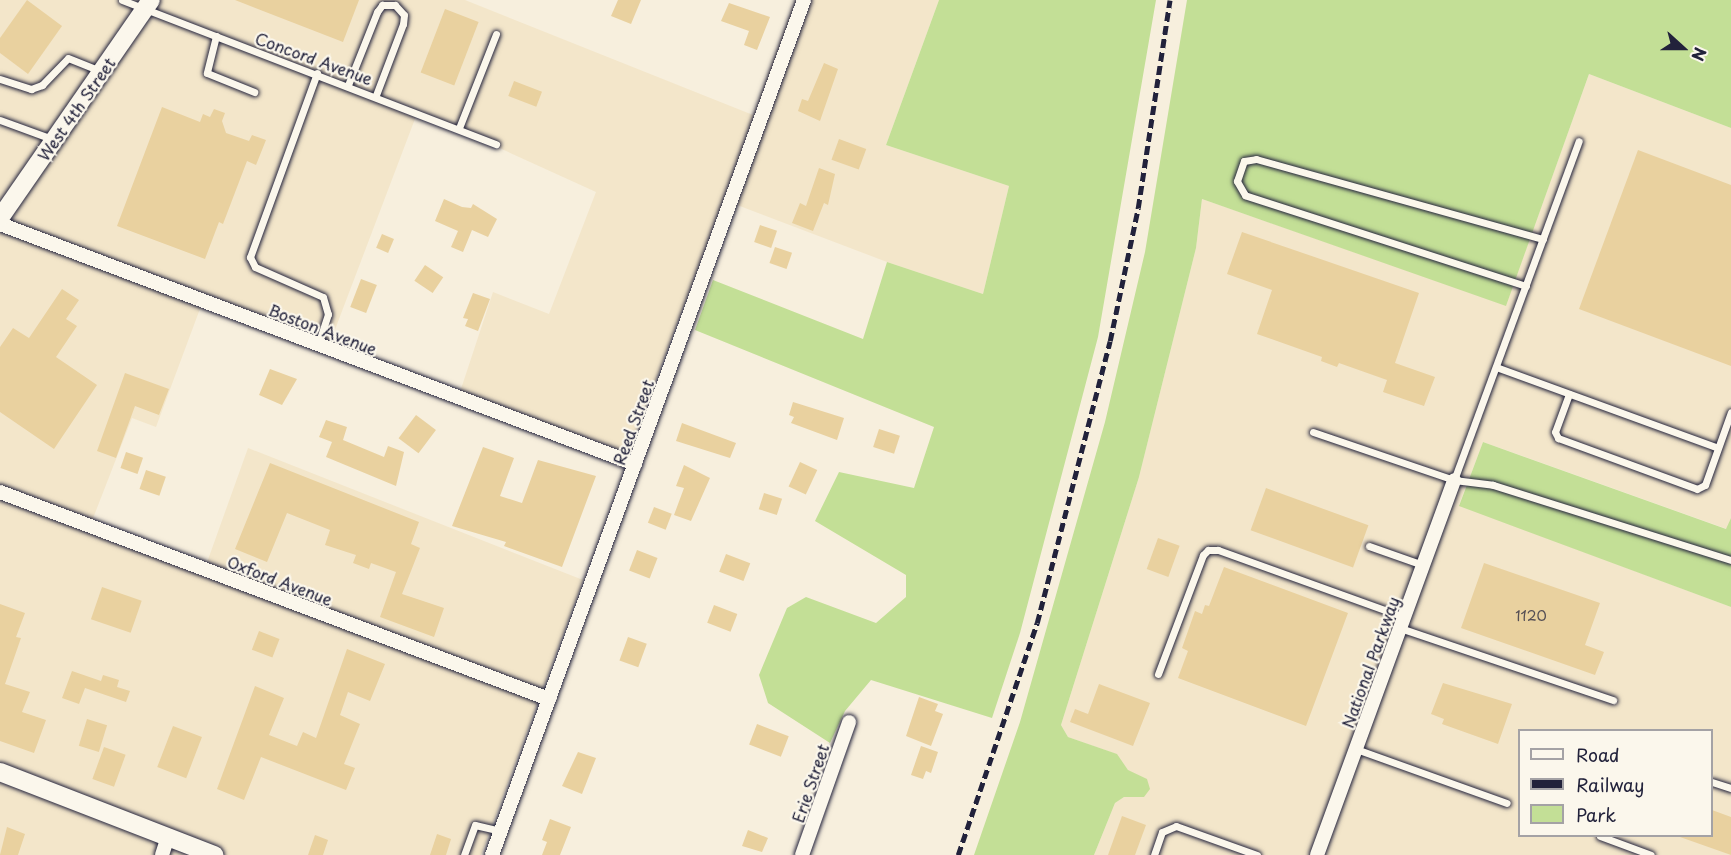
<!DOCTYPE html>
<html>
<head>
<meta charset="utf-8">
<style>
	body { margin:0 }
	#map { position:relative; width:1731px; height:855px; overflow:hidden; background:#f7efdd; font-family:"Playpen Sans",sans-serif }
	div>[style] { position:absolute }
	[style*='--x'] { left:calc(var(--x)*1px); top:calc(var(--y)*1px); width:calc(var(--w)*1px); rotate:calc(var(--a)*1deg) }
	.built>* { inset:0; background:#f3e6ca }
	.green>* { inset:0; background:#c3df96 }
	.building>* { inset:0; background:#e9d19f; transform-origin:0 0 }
	.roads { filter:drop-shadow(0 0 2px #22223b) drop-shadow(0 0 2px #22223b) }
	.lane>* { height:7px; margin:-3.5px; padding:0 3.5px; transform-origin:3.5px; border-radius:3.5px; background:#fbf7ec }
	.street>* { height:14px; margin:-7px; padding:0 7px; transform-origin:7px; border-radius:7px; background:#fbf7ec }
	.secondary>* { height:18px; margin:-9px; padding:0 9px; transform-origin:9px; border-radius:9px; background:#fbf7ec }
	.rail>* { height:4.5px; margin-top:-2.25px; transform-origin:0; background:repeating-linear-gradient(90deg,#22223b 0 9px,transparent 0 13.5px) }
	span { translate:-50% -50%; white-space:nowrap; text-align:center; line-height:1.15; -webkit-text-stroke:4.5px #fbf7ec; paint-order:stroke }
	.number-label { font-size:14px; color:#544e54 }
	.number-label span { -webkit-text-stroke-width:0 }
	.street-label { font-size:16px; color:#22223b }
	.legend { position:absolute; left:1518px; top:729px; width:195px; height:108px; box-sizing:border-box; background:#fbf7ec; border:2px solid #a4a2a5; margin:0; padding:8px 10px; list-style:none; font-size:18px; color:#22223b }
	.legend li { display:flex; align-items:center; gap:12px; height:30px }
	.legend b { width:30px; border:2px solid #a4a2a5 }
	.north { position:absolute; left:1653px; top:18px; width:60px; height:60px; -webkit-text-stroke:4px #fbf7ec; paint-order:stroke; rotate:111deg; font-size:16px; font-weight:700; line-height:24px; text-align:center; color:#22223b }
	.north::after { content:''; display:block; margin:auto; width:21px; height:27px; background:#22223b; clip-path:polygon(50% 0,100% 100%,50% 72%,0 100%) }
</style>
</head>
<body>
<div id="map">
	<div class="built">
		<div style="clip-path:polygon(0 0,465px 0,753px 115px,795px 0,939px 0,886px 145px,1009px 186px,983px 294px,887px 262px,724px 200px,628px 453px,460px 392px,493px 292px,549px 314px,596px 192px,418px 111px,328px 348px,204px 298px,156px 427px,132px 418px,90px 526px,205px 568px,248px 448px,583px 580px,481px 855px,0 855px)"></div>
		<div style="clip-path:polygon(evenodd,1589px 74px,1731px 128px,1731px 518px,1727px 529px,1483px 442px,1459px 505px,1731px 607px,1731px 855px,1094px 855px,1115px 803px,1124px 797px,1128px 770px,1116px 754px,1068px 737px,1061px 725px,1139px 477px,1196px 248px,1202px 199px,1506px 305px,1589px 74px,1520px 730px,1712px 730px,1712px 836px,1520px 836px,1520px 730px)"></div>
	</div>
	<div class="green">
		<div style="clip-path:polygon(939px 0,1156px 0,1098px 337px,1020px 633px,992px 718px,871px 680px,845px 711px,830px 743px,768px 703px,759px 675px,787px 608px,806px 597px,876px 623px,906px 597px,906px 575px,815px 521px,839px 472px,914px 488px,934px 427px,695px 330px,713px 280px,863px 339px,887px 262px,983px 294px,1009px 186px,886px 145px)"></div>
		<div style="clip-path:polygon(1187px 0,1731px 0,1731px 128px,1589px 74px,1506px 306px,1202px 199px,1196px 248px,1139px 477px,1061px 725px,1068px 737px,1117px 754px,1128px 770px,1147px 779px,1150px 789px,1144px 797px,1124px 797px,1115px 803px,1094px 855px,974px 855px,1020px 722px,1105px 422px,1145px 252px)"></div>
		<div style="clip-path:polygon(1483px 442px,1726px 529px,1731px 518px,1731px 607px,1459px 506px)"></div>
	</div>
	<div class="building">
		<div style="clip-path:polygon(27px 0,62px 26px,28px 74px,0 53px,0 38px)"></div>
		<div style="clip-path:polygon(235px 0,359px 0,343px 42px)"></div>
		<div style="clip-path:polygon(618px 0,641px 0,631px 24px,611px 16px)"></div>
		<div style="clip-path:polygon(729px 3px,770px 17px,757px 50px,744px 45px,749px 31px,721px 21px)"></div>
		<div style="left:445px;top:9px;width:36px;height:68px;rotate:21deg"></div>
		<div style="clip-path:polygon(824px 63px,838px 69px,820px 121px,798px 111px,802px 99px,808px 101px)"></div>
		<div style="left:514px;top:81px;width:30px;height:16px;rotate:21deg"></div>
		<div style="clip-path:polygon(162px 107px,200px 122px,203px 114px,210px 117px,214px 109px,225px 113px,222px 121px,226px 133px,249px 141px,252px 135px,266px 140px,256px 165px,247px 161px,223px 224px,219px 222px,205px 259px,117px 226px)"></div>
		<div style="left:839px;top:139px;width:29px;height:22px;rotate:20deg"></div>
		<div style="clip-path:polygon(1638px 150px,1731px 185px,1731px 366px,1579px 309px)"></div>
		<div style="clip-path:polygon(819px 168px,835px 174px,828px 205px,824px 203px,813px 231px,792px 223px,800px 203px,806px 206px)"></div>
		<div style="clip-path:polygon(444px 199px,462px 207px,471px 208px,473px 204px,497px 219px,488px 237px,472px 230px,463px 252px,451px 247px,458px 231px,435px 221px)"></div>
		<div style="left:760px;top:225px;width:18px;height:18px;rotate:19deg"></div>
		<div style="clip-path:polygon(1242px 232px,1419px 293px,1395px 363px,1435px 377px,1424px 406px,1383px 392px,1387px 380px,1339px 363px,1337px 367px,1321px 361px,1322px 357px,1257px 334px,1272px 290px,1227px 274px)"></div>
		<div style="left:382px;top:234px;width:13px;height:15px;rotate:23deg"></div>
		<div style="left:775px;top:247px;width:18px;height:17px;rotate:19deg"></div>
		<div style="left:425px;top:265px;width:22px;height:19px;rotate:34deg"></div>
		<div style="left:361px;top:279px;width:17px;height:30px;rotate:21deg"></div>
		<div style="clip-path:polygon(62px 289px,79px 300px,66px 319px,77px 326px,56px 357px,97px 385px,54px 449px,0 412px,0 347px,13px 328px,29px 338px)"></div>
		<div style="clip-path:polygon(473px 293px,490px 299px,478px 331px,465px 326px,468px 319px,463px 318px)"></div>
		<div style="clip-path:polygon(270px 369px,297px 379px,282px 405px,259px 395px)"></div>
		<div style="clip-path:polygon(125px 373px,169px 389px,159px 415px,135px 406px,116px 458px,97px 451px)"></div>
		<div style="clip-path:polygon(793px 402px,844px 418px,837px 440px,791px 423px,794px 417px,789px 415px)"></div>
		<div style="left:416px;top:415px;width:25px;height:29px;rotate:37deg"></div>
		<div style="clip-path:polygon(326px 420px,347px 427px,343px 440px,384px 457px,388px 446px,404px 452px,396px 486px,326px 457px,332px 442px,319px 437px)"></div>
		<div style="clip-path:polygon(682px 423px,736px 443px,730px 458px,676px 441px)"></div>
		<div style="left:879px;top:429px;width:22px;height:19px;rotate:18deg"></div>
		<div style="clip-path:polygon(483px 447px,514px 458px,500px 496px,522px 503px,538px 460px,596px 476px,562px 567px,504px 546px,506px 542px,452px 526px)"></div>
		<div style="left:126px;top:452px;width:18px;height:17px;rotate:19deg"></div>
		<div style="left:800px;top:462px;width:19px;height:27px;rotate:25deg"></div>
		<div style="clip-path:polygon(270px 463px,419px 522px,411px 544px,420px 548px,402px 594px,444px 608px,434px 637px,380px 617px,396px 572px,371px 563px,369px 569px,353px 563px,356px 555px,325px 545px,330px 530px,287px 513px,267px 562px,235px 549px)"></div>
		<div style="clip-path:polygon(684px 465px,710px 478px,691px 521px,674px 515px,684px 488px,676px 486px)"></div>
		<div style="left:146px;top:470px;width:21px;height:20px;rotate:19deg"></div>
		<div style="left:1266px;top:488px;width:109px;height:45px;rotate:20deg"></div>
		<div style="left:764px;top:493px;width:19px;height:17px;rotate:18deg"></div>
		<div style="left:654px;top:507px;width:19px;height:17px;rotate:21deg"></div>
		<div style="left:1158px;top:538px;width:23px;height:33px;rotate:20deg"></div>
		<div style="left:637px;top:550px;width:22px;height:22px;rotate:21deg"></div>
		<div style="left:726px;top:554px;width:26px;height:19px;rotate:21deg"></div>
		<div style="clip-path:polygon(1484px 563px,1600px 603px,1585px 645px,1604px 652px,1595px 675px,1461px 628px)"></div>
		<div style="clip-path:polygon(1224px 567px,1348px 613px,1306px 726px,1178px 678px,1188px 651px,1182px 648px,1195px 611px,1202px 614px,1205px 605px,1209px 606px)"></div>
		<div style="left:102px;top:587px;width:42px;height:34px;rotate:19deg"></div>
		<div style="clip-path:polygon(0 604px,25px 613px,16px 637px,21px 638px,5px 684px,30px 692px,22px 712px,46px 720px,34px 753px,0 741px)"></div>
		<div style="left:714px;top:605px;width:25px;height:19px;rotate:21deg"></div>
		<div style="left:259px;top:631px;width:22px;height:20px;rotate:21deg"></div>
		<div style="left:628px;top:637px;width:20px;height:25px;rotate:20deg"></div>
		<div style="clip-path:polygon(347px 649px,385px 664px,370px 701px,348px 692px,340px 715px,360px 724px,344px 764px,355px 768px,346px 790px,261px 757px,244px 800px,217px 789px,255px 686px,284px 698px,269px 735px,297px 746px,303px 732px,316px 738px)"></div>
		<div style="clip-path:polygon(72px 671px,101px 681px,103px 675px,119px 680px,117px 687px,130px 691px,126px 702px,85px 688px,79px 704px,62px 698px)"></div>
		<div style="clip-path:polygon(1443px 683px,1512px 704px,1498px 744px,1442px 724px,1444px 719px,1431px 714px)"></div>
		<div style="clip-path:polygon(1099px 684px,1150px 703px,1133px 746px,1070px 722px,1075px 709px,1088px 714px)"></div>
		<div style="clip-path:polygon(919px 697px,938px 704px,935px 711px,943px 714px,931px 746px,906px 736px)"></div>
		<div style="left:87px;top:719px;width:21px;height:28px;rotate:17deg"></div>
		<div style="left:757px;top:724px;width:34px;height:22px;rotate:21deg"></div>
		<div style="left:173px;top:726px;width:31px;height:44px;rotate:21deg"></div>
		<div style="clip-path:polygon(921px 746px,938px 752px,931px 773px,926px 771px,923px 779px,911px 775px)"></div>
		<div style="left:104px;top:747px;width:23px;height:34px;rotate:20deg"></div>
		<div style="clip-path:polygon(578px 752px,596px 758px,582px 794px,562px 786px)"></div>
		<div style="clip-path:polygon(1712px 810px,1731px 817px,1731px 855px,1680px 837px,1712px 836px)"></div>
		<div style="clip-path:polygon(1122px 816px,1146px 825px,1135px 855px,1108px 855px)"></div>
		<div style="clip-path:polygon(550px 819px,571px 827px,560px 855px,542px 855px,547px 842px,542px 840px)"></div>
		<div style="clip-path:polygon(7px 827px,25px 834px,18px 855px,0 855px)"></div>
		<div style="clip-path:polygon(748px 830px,768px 838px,762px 852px,742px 846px)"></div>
		<div style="clip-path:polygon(437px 834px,451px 839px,446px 855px,430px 855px)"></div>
		<div style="clip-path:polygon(315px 835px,328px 840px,323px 855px,308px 855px)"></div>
	</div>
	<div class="roads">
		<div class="lane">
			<div style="--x:122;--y:0;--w:401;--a:21.1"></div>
			<div style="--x:216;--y:36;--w:38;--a:104"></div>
			<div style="--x:207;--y:73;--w:51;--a:22"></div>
			<div style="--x:317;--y:73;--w:196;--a:110"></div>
			<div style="--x:250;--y:257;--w:11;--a:63"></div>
			<div style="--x:255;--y:267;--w:74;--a:23.8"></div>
			<div style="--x:323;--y:297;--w:18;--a:74"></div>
			<div style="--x:328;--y:314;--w:32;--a:108"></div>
			<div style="--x:0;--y:79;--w:33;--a:18"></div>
			<div style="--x:31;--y:89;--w:12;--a:-20"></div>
			<div style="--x:42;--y:85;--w:37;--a:-46"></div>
			<div style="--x:68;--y:58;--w:35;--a:22"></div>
			<div style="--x:348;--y:85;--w:79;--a:-68.3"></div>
			<div style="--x:377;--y:12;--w:9;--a:-54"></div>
			<div style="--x:382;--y:5;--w:13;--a:0"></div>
			<div style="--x:395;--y:5;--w:13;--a:48"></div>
			<div style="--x:404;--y:15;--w:9;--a:96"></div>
			<div style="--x:403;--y:24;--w:76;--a:110.8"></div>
			<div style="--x:0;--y:120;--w:55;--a:20.1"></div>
			<div style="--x:459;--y:128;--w:101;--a:-68.5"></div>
			<div style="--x:1526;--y:286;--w:295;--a:-162.1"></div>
			<div style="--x:1245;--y:195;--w:16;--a:-120"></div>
			<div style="--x:1237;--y:181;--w:21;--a:-71"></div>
			<div style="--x:1244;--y:161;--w:12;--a:-9"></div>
			<div style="--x:1256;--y:159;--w:298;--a:15.6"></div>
			<div style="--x:1496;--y:367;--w:236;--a:20"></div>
			<div style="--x:1569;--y:394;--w:40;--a:110.2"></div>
			<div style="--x:1555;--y:432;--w:7;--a:63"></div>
			<div style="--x:1558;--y:438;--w:148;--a:20.1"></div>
			<div style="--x:1697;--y:489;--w:9;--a:-27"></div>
			<div style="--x:1705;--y:485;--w:77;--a:-70.4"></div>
			<div style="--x:1313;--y:432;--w:149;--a:18.8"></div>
			<div style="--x:1454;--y:480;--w:39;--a:7"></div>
			<div style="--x:1493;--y:485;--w:250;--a:17.5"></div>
			<div style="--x:1454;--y:480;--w:361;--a:-69.8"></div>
			<div style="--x:1369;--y:546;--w:57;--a:19.4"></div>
			<div style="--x:1400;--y:628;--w:225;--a:18.7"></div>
			<div style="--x:1158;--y:674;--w:127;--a:-69.3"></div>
			<div style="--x:1203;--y:555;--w:7;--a:-45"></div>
			<div style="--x:1208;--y:550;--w:10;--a:0"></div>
			<div style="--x:1218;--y:550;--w:198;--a:19.8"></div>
			<div style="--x:1356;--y:749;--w:160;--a:19.7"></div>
			<div style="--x:1712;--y:782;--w:20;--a:18"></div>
			<div style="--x:1600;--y:836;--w:54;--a:20.4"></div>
			<div style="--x:464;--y:855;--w:32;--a:-70"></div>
			<div style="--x:475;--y:825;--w:27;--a:13"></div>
			<div style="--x:1154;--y:855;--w:24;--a:-71"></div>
			<div style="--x:1162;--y:832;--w:15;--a:-23"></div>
			<div style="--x:1176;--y:826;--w:86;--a:19.7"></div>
		</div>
		<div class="street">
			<div style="--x:0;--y:224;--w:679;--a:20.7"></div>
			<div style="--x:0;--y:492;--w:587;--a:20.66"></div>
			<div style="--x:162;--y:855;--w:19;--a:-72"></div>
			<div style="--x:492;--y:855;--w:910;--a:-69.95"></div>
			<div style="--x:802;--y:855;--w:141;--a:-70.5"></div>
			<div style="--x:1317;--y:855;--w:399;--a:-69.9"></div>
		</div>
		<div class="secondary">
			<div style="--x:0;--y:218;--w:265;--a:-55.3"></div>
			<div style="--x:0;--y:772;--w:230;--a:21.2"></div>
		</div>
	</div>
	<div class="rail">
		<div style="--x:958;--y:855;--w:245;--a:-71.2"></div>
		<div style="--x:1037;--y:623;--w:291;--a:-75.5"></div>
		<div style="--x:1110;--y:341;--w:136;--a:-78.1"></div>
		<div style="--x:1138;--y:208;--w:210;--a:-81.3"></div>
	</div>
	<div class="number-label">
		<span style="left:1531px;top:616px">1120</span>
	</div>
	<div class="street-label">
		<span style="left:314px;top:58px;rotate:20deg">Concord Avenue</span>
		<span style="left:76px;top:109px;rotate:-55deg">West 4th Street</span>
		<span style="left:323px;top:329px;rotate:21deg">Boston Avenue</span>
		<span style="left:633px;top:422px;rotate:-70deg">Reed Street</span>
		<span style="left:280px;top:580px;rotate:21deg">Oxford Avenue</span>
		<span style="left:1370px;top:662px;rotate:-70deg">National Parkway</span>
		<span style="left:810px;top:783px;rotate:-71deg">Erie Street</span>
	</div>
	<ul class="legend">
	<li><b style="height:8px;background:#fbf7ec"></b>Road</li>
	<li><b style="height:8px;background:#22223b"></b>Railway</li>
	<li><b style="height:16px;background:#c3df96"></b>Park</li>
	</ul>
	<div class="north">N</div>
</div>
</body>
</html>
